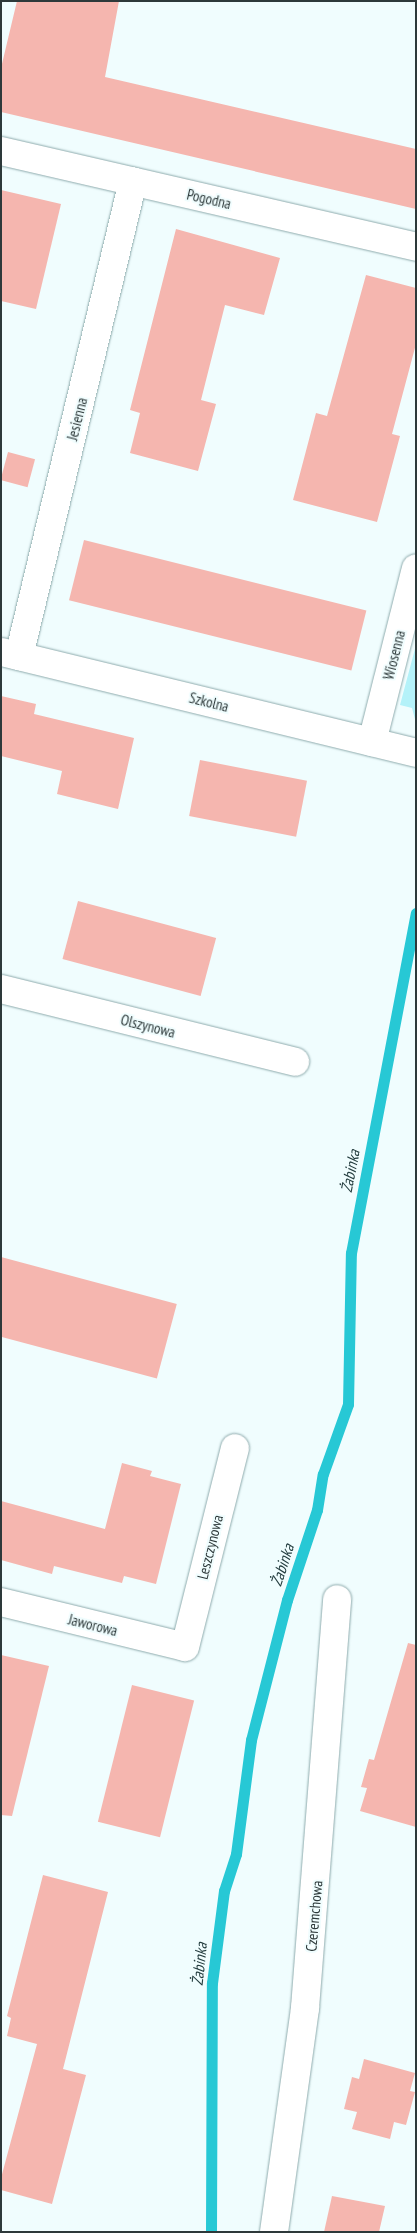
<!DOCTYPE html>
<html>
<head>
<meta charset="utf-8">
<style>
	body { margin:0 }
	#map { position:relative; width:417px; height:2233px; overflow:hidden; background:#f0fdfe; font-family:"PT Sans Narrow",sans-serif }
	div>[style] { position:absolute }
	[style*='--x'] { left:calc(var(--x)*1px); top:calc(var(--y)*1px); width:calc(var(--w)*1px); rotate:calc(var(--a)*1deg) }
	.green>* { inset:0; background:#b4f2f9 }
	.stream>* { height:11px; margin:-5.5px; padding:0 5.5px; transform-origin:5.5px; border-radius:5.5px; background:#27c8d5 }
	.building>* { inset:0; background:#f5b6af; transform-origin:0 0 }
	.roads { filter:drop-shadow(0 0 1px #8eabad) drop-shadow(0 0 1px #8eabad) }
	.street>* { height:28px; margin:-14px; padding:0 14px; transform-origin:14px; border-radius:14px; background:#fff }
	span { translate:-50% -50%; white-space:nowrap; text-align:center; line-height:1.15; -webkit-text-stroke:4px #f0fdfe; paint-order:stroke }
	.street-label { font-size:15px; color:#2d393a }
	.water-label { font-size:16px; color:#243d3f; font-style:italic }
	.frame { position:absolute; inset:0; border:2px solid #2d393a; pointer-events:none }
</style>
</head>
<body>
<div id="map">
	<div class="green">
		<div style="clip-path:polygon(416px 645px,416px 723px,412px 708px,400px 705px)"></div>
	</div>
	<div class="stream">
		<div style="--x:211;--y:2232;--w:249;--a:-89.8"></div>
		<div style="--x:212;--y:1983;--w:93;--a:-82.6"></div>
		<div style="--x:224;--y:1891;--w:39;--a:-72"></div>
		<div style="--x:236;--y:1854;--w:115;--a:-82.5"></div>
		<div style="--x:251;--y:1740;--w:145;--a:-75.6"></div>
		<div style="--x:287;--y:1600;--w:95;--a:-71.6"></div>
		<div style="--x:317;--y:1510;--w:36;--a:-81"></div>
		<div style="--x:323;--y:1474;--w:74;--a:-70.3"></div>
		<div style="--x:348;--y:1404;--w:151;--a:-88.9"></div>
		<div style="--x:351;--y:1253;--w:346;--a:-79.2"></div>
	</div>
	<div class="building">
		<div style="clip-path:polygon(17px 1px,119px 1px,105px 77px,416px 149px,416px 209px,1px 112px,1px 68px)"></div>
		<div style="clip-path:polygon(1px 190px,61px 204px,36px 309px,1px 301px)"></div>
		<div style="clip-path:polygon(176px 229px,280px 258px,264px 315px,225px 305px,201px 400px,216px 404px,198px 471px,130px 453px,140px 413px,130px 410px)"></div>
		<div style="clip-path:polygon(366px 275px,416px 288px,416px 344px,392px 434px,400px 436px,377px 522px,293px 500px,316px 413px,327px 416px)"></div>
		<div style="left:8px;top:452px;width:28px;height:29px;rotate:15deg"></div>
		<div style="left:84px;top:540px;width:291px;height:62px;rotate:14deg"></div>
		<div style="clip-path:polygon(1px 696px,36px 704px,34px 714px,134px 738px,118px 809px,57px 794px,62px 771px,1px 756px)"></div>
		<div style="left:200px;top:760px;width:109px;height:57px;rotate:11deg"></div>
		<div style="left:78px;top:901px;width:143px;height:60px;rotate:15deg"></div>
		<div style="left:1px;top:1257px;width:182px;height:77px;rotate:15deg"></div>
		<div style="clip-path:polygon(122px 1463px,152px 1471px,150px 1476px,181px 1484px,156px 1584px,124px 1576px,122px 1583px,54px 1566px,52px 1574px,1px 1560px,1px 1501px,105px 1529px)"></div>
		<div style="clip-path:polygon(408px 1643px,416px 1645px,416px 1827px,360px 1811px,367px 1788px,361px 1787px,369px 1759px,374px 1760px)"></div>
		<div style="clip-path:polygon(1px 1655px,49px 1666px,12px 1816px,1px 1815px)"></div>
		<div style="left:132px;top:1685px;width:64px;height:141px;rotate:14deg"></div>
		<div style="clip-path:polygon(43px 1875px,108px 1892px,63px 2069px,86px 2075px,52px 2204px,1px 2190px,1px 2178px,37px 2044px,7px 2036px,11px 2018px,7px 2016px)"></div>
		<div style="clip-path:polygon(364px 2059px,415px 2073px,410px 2091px,415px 2092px,406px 2125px,394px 2122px,390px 2139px,352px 2129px,357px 2112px,344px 2109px,352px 2077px,359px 2079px)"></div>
		<div style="clip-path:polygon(332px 2196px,385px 2206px,379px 2232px,324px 2232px)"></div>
	</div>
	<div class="roads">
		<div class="street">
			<div style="--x:1;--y:151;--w:426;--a:13"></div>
			<div style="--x:2;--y:652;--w:426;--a:13.7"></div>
			<div style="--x:19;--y:656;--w:488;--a:-76.5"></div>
			<div style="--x:372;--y:742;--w:179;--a:-75.8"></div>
			<div style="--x:1;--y:989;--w:303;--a:13.9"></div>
			<div style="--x:1;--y:1602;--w:189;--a:13.7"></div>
			<div style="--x:185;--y:1647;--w:205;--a:-75.9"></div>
			<div style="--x:274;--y:2232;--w:226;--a:-82.1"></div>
			<div style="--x:305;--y:2008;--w:410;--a:-85.5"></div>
		</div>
	</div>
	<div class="street-label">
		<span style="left:209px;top:199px;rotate:13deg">Pogodna</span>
		<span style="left:77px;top:419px;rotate:-76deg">Jesienna</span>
		<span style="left:394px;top:655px;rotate:-76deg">Wiosenna</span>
		<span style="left:209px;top:702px;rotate:14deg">Szkolna</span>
		<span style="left:148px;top:1026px;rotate:14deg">Olszynowa</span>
		<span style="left:210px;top:1547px;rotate:-76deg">Leszczynowa</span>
		<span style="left:93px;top:1625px;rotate:14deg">Jaworowa</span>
		<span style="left:314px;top:1916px;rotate:-85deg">Czeremchowa</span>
	</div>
	<div class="water-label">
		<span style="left:350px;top:1171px;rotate:-79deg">Żabinka</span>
		<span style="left:282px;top:1565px;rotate:-72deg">Żabinka</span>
		<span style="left:199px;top:1964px;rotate:-84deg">Żabinka</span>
	</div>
	<div class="frame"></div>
</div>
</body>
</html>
